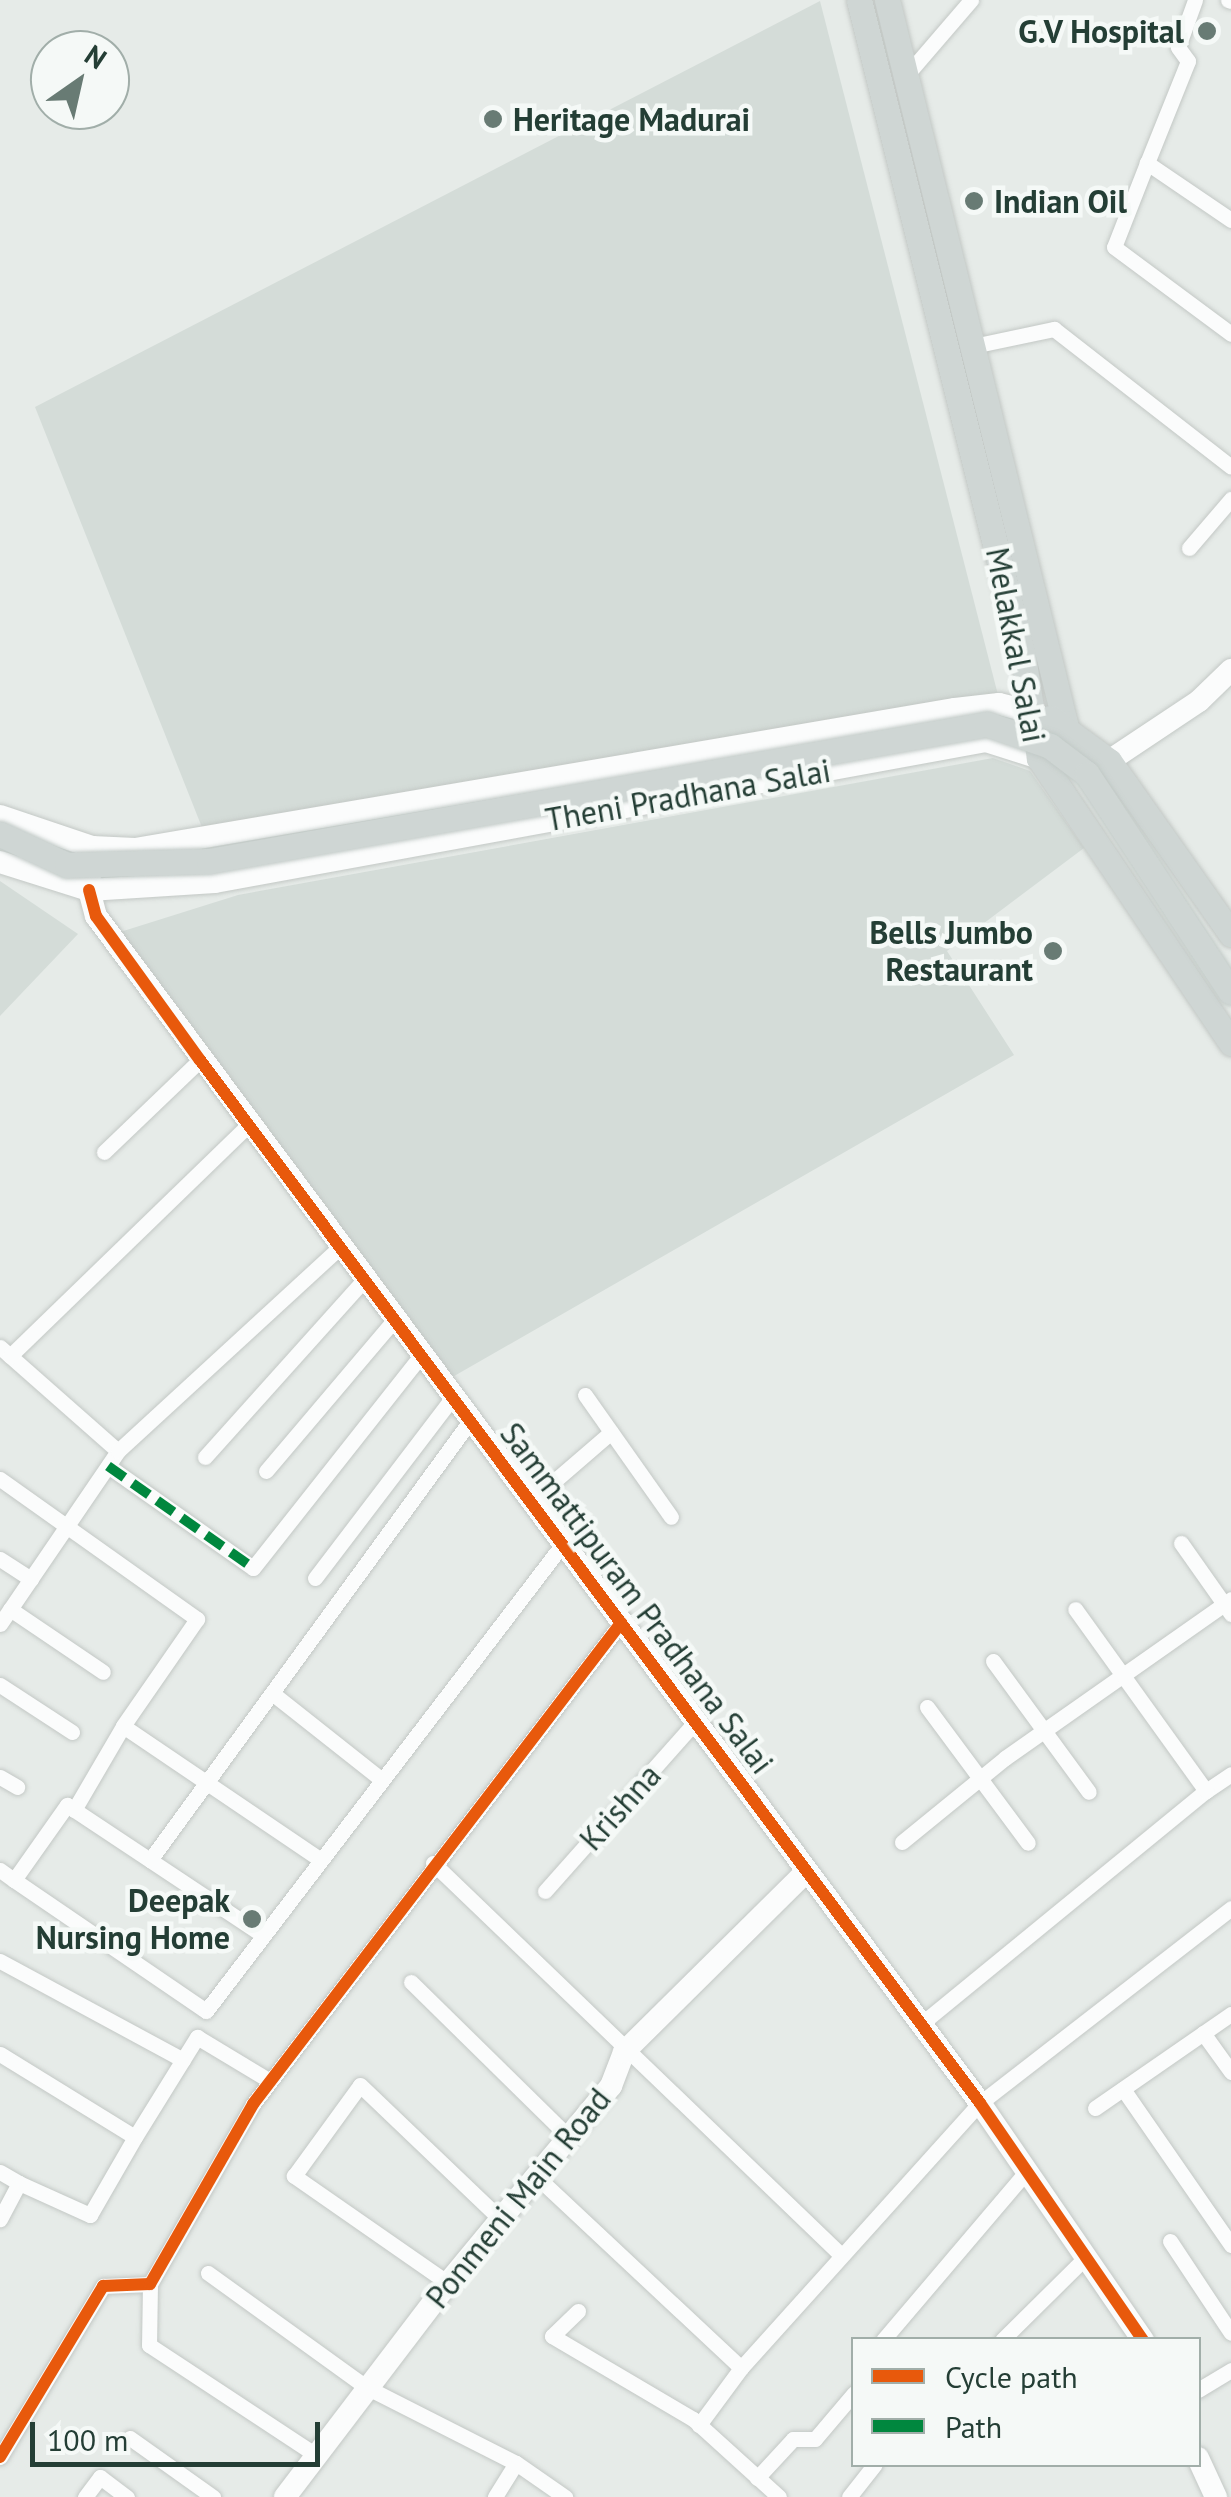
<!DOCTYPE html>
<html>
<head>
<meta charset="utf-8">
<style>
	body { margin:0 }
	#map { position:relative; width:1231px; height:2497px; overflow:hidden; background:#e6ebe8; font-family:"PT Sans",sans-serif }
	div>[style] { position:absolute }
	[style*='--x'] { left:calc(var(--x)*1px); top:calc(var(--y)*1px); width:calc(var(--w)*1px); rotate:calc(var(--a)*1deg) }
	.built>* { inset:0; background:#d4dcd8 }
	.roads { filter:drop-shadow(0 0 2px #c3c8c5) drop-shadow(0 0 2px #c3c8c5) }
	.street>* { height:15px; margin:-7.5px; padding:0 7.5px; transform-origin:7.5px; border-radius:7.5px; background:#fbfcfc }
	.secondary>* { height:22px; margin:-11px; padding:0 11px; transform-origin:11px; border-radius:11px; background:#fbfcfc }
	.primary>* { height:25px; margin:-12.5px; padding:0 12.5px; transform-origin:12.5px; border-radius:12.5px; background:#cfd6d4 }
	.bridges { filter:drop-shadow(0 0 2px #c2cac7) drop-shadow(0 0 2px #c2cac7) }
	.primary-bridge>* { height:25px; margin:-12.5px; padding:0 12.5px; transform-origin:12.5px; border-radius:12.5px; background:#cfd6d4 }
	.quiet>* { height:10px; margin-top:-5px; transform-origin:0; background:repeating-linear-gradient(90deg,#00873e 0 20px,transparent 0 30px) }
	.cycleway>* { height:12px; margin:-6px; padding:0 6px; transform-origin:6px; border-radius:6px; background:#e8590c }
	.dots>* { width:28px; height:28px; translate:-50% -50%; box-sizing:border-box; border:5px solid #f5f9f7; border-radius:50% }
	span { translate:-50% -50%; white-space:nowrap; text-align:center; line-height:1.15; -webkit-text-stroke:9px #f5f9f7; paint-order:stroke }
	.poi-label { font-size:32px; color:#243e35; font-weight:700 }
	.right { translate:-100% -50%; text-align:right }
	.left { translate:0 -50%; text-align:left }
	.street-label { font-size:32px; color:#243e35 }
	.legend { position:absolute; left:851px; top:2337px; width:350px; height:130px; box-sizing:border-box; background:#f5f9f7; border:2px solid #a1aea9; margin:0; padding:12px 18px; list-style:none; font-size:30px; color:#243e35 }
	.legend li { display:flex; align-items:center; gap:20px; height:50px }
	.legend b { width:50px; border:2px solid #a1aea9 }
	.north { position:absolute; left:30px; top:30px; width:100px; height:100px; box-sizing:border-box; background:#f5f9f7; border:2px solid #a1aea9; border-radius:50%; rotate:34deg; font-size:28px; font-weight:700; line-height:40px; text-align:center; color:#243e35 }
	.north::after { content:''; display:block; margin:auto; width:35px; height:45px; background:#687b74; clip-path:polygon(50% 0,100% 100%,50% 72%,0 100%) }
	.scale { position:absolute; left:30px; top:2422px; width:290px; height:45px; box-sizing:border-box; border:5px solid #243e35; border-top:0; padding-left:12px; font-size:30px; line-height:35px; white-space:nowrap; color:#243e35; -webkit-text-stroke:8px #f5f9f7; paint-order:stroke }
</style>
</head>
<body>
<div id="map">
	<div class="built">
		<div style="clip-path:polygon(820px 1px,998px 695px,205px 835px,35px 407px)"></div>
		<div style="clip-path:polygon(993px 758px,1030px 771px,1084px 848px,947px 951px,1014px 1055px,442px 1383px,117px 933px,238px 895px)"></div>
		<div style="clip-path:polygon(0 881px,78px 934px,0 1016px)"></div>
	</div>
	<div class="roads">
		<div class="street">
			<div style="--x:1228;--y:0;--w:3;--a:18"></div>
			<div style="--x:904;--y:78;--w:103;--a:-49.3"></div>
			<div style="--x:1147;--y:163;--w:110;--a:-68.1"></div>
			<div style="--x:1188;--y:61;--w:17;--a:-126"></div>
			<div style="--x:1178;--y:47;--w:50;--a:-70.1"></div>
			<div style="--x:1231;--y:220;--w:102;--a:-145.8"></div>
			<div style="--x:1147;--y:163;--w:90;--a:111.4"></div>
			<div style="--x:1114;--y:247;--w:146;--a:36.6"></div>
			<div style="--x:973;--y:346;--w:83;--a:-11.9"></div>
			<div style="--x:1054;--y:329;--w:224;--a:37.9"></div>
			<div style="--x:1189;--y:548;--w:65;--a:-49.4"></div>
			<div style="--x:104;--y:1152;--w:133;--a:-43.8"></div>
			<div style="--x:0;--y:1347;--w:157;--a:41.4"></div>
			<div style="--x:10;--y:1356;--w:332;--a:-44.1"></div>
			<div style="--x:585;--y:1395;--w:149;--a:54.8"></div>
			<div style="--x:205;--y:1457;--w:238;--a:-48.1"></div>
			<div style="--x:108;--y:1466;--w:177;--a:35.1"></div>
			<div style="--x:253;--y:1568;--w:271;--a:-51.7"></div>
			<div style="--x:266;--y:1471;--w:198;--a:-49.7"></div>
			<div style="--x:0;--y:1479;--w:242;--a:35.4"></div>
			<div style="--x:197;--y:1619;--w:130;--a:124.7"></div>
			<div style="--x:123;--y:1726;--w:239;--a:34.1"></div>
			<div style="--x:530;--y:1502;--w:107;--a:-40.8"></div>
			<div style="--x:1181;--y:1543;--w:87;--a:54.8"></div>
			<div style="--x:0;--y:1559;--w:37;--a:33"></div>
			<div style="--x:315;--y:1578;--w:226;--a:-52.7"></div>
			<div style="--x:10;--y:1609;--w:112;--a:34.1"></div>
			<div style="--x:0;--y:1624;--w:209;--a:-55.7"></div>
			<div style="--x:118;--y:1451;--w:301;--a:-42.6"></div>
			<div style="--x:993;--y:1661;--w:162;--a:53.8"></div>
			<div style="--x:0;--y:1685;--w:86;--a:33.1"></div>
			<div style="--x:272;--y:1693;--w:140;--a:38.3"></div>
			<div style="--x:927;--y:1707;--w:169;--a:53.4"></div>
			<div style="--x:0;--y:1777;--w:20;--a:30"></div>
			<div style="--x:1206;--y:1791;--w:30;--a:-34"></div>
			<div style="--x:74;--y:1810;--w:97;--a:-59.7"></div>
			<div style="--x:902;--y:1842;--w:133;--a:-39.2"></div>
			<div style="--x:1005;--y:1758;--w:276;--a:-35.1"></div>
			<div style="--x:150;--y:1860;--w:543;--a:-53.91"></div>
			<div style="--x:433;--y:1863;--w:564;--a:43.85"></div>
			<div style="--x:0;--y:1870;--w:17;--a:36"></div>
			<div style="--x:14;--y:1880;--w:92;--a:-54.8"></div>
			<div style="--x:67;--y:1805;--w:235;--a:33.6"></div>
			<div style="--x:14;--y:1880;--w:232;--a:34.3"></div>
			<div style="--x:206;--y:2011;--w:586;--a:-52.62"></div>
			<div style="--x:545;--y:1891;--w:226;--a:-48.4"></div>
			<div style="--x:0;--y:1961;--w:208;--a:28.4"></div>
			<div style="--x:411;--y:1982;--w:221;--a:44.5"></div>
			<div style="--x:921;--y:2024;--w:368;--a:-39.3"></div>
			<div style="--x:1206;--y:1791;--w:224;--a:-125.7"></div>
			<div style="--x:1203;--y:2033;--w:48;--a:54.3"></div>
			<div style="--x:0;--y:2054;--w:158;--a:31.6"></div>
			<div style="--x:135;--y:2137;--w:118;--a:-58.2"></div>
			<div style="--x:197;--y:2037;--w:85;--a:31.1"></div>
			<div style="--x:1123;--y:2089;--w:190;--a:55.3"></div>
			<div style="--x:1095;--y:2108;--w:165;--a:-34.7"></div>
			<div style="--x:0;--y:2172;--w:22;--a:30"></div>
			<div style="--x:19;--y:2183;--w:41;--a:117.8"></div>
			<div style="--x:536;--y:2176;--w:281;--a:43.1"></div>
			<div style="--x:741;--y:2368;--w:71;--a:126.4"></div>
			<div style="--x:19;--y:2183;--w:78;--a:24.3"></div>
			<div style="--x:90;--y:2215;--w:90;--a:-60"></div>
			<div style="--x:1170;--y:2241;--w:110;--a:56.5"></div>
			<div style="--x:208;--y:2273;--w:195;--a:35.8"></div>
			<div style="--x:366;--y:2387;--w:168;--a:26.9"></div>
			<div style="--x:516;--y:2463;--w:40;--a:122"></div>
			<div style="--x:448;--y:2283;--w:188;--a:-145.2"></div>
			<div style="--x:294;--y:2176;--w:112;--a:-54"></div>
			<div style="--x:360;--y:2085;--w:194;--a:43.7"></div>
			<div style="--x:150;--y:2284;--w:61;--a:90.9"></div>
			<div style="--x:149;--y:2345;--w:200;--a:33.4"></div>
			<div style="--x:578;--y:2311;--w:36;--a:136"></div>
			<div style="--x:552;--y:2336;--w:164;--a:30.5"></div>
			<div style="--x:693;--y:2419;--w:116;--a:42.2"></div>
			<div style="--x:883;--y:2340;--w:222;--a:-49.6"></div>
			<div style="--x:1002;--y:2340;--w:118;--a:-44.7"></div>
			<div style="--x:741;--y:2368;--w:357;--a:-48"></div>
			<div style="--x:980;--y:2103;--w:318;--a:-37.8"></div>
			<div style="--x:1198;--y:2390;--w:39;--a:-31"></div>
			<div style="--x:130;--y:2438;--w:102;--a:35.4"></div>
			<div style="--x:0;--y:2457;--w:200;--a:-58.9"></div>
			<div style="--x:103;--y:2286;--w:47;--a:-2.4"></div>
			<div style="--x:150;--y:2284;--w:207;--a:-60.2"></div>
			<div style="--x:253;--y:2104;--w:606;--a:-52.58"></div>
			<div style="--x:516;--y:2463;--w:60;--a:34.8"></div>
			<div style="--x:757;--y:2478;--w:53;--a:-47.3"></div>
			<div style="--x:793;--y:2439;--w:22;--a:0"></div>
			<div style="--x:815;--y:2439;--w:60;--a:-49.7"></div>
			<div style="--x:85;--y:2497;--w:25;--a:-53"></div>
			<div style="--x:100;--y:2477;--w:34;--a:37"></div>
			<div style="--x:849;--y:2497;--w:42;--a:-51.8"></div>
		</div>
		<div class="secondary">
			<div style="--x:1109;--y:761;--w:108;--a:-33.7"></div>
			<div style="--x:1199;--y:701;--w:45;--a:-44.1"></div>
			<div style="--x:0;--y:816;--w:97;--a:18.6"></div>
			<div style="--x:92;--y:847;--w:43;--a:2.7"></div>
			<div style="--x:135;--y:849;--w:832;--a:-9.69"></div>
			<div style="--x:955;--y:709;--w:44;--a:-6.5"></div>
			<div style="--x:999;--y:704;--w:38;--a:14"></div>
			<div style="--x:92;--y:847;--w:43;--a:94"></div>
			<div style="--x:89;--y:890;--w:27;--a:75"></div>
			<div style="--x:96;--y:916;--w:1480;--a:53.32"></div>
			<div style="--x:980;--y:2103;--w:288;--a:55.5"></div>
			<div style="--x:0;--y:862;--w:93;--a:17.5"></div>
			<div style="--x:89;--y:890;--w:126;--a:-3.6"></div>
			<div style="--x:215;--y:882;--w:784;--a:-10.36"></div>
			<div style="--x:986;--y:741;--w:56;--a:17.8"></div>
			<div style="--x:1198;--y:2458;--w:43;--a:65.2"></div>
			<div style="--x:285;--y:2497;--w:269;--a:-52.7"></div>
			<div style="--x:448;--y:2283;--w:256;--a:-50.4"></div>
			<div style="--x:611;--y:2086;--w:36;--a:-69"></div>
			<div style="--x:624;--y:2052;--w:257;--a:-44.7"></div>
		</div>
		<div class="primary">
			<div style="--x:859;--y:0;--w:676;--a:75.96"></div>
			<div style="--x:1023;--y:656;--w:103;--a:81.1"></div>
			<div style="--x:887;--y:0;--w:745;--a:76.17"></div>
			<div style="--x:1065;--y:723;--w:44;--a:126.6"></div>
			<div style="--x:1050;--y:718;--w:73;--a:36.1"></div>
			<div style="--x:1109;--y:761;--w:212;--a:54.8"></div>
			<div style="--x:1039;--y:758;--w:344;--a:56"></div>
		</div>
	</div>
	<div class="bridges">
		<div class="primary-bridge">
			<div style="--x:0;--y:834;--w:74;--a:24.8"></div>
			<div style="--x:67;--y:865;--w:142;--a:-1.6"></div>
			<div style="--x:209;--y:861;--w:790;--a:-9.99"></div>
			<div style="--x:987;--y:724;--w:67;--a:19.2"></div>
			<div style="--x:1050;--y:746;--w:46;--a:37.1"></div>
			<div style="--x:1087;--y:774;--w:261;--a:56.6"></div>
		</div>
	</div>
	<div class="quiet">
		<div style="--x:108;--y:1466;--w:177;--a:35.1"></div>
	</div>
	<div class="cycleway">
		<div style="--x:89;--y:890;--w:27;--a:75"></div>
		<div style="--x:96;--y:916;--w:178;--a:54.2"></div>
		<div style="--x:200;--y:1060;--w:1302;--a:53.21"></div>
		<div style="--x:980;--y:2103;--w:288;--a:55.5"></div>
		<div style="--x:0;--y:2457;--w:200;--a:-58.9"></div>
		<div style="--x:103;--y:2286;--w:47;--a:-2.4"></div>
		<div style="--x:150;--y:2284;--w:207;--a:-60.2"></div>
		<div style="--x:253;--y:2104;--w:606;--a:-52.58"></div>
	</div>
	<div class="dots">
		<div style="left:1207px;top:31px;background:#687b74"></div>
		<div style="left:493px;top:119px;background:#687b74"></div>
		<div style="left:974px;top:201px;background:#687b74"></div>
		<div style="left:1053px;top:951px;background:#687b74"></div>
		<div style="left:252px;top:1919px;background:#687b74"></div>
	</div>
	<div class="poi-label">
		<span class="right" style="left:1184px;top:31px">G.V Hospital</span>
		<span class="left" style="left:513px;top:119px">Heritage Madurai</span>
		<span class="left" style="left:994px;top:201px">Indian Oil</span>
		<span class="right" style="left:1033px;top:951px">Bells Jumbo<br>Restaurant</span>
		<span class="right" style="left:230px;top:1919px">Deepak<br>Nursing Home</span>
	</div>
	<div class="street-label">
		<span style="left:1016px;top:645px;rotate:79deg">Melakkal Salai</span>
		<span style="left:688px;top:795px;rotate:-10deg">Theni Pradhana Salai</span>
		<span style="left:637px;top:1598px;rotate:53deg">Sammattipuram Pradhana Salai</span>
		<span style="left:620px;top:1807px;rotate:-48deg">Krishna</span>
		<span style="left:518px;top:2198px;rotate:-51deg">Ponmeni Main Road</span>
	</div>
	<ul class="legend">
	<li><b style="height:12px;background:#e8590c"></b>Cycle path</li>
	<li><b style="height:12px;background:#00873e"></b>Path</li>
	</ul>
	<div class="north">N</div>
	<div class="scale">100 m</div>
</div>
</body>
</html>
